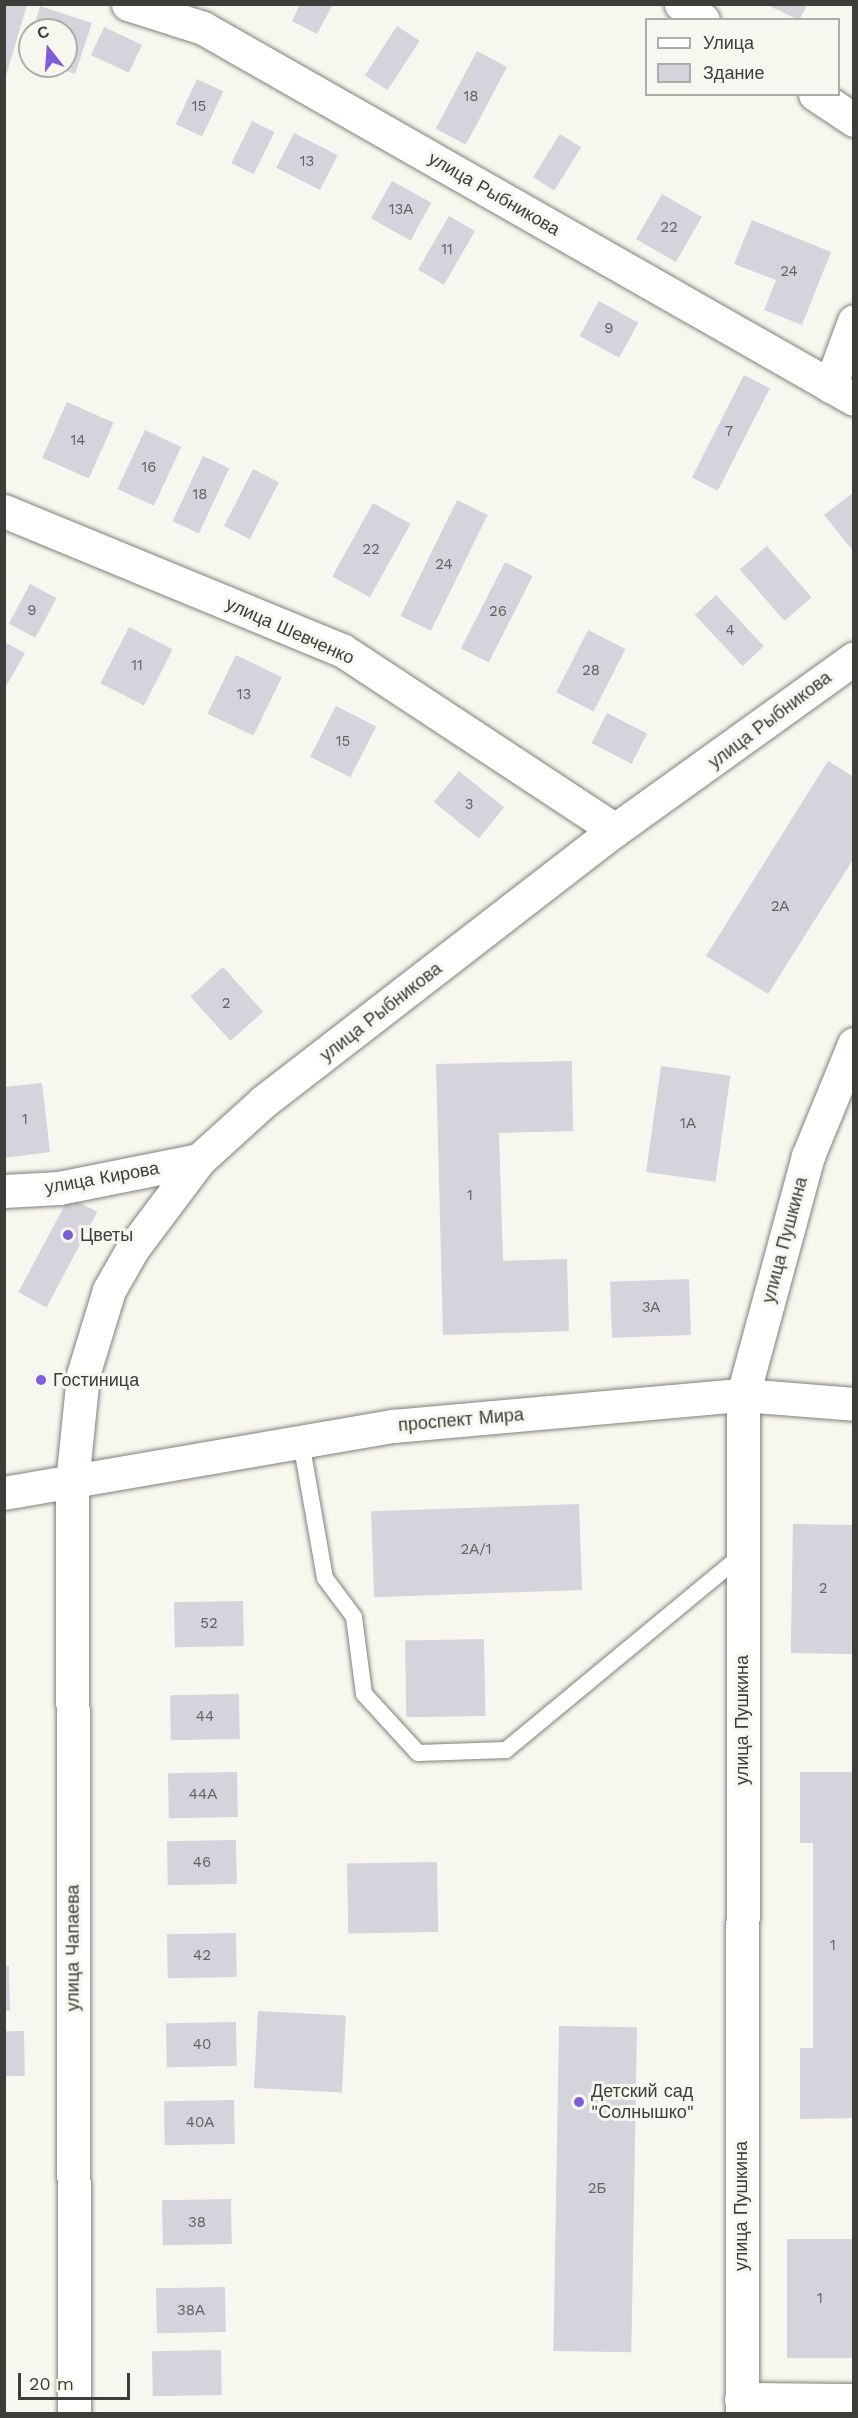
<!DOCTYPE html>
<html>
<head>
<meta charset="utf-8">
<style>
	body { margin:0 }
	#map { position:relative; width:858px; height:2418px; overflow:hidden; background:#f7f7ef; font-family:"Work Sans",sans-serif }
	div>[style] { position:absolute }
	[style*='--x'] { left:calc(var(--x)*1px); top:calc(var(--y)*1px); width:calc(var(--w)*1px); rotate:calc(var(--a)*1deg) }
	.building>* { inset:0; background:#d5d4dc; transform-origin:0 0 }
	.roads { filter:drop-shadow(0 0 2px #81827a) drop-shadow(0 0 2px #81827a) }
	.lane>* { height:16px; margin:-8px; padding:0 8px; transform-origin:8px; border-radius:8px; background:#fff }
	.street>* { height:33px; margin:-16.5px; padding:0 16.5px; transform-origin:16.5px; border-radius:16.5px; background:#fff }
	.secondary>* { height:33px; margin:-16.5px; padding:0 16.5px; transform-origin:16.5px; border-radius:16.5px; background:#fff }
	.dots>* { width:16px; height:16px; translate:-50% -50%; box-sizing:border-box; border:3px solid #f7f7ef; border-radius:50% }
	span { translate:-50% -50%; white-space:nowrap; text-align:center; line-height:1.15; -webkit-text-stroke:6px #f7f7ef; paint-order:stroke }
	.number-label { font-size:15px; color:#636362 }
	.number-label span { -webkit-text-stroke-width:0 }
	.street-label { font-size:18px; color:#3d3d3a }
	.poi-label { font-size:18px; color:#3d3d3a }
	.left { translate:0 -50%; text-align:left }
	.frame { position:absolute; inset:0; border:6px solid #3d3d3a; pointer-events:none }
	.legend { position:absolute; left:645px; top:18px; width:195px; height:78px; box-sizing:border-box; background:#f7f7ef; border:2px solid #adada7; margin:0; padding:8px 10px; list-style:none; font-size:18px; color:#3d3d3a }
	.legend li { display:flex; align-items:center; gap:12px; height:30px }
	.legend b { width:30px; border:2px solid #adada7 }
	.north { position:absolute; left:18px; top:18px; width:60px; height:60px; box-sizing:border-box; background:#f7f7ef; border:2px solid #adada7; border-radius:50%; rotate:343deg; font-size:16px; font-weight:700; line-height:24px; text-align:center; color:#3d3d3a }
	.north::after { content:''; display:block; margin:auto; width:21px; height:27px; background:#815ed9; clip-path:polygon(50% 0,100% 100%,50% 72%,0 100%) }
	.scale { position:absolute; left:18px; top:2373px; width:112px; height:27px; box-sizing:border-box; border:3px solid #3d3d3a; border-top:0; padding-left:8px; font-size:18px; line-height:21px; white-space:nowrap; color:#3d3d3a; -webkit-text-stroke:4px #f7f7ef; paint-order:stroke }
</style>
</head>
<body>
<div id="map">
	<div class="building">
		<div style="clip-path:polygon(300px 4px,333px 4px,317px 34px,292px 21px)"></div>
		<div style="clip-path:polygon(765px 4px,808px 4px,799px 20px)"></div>
		<div style="clip-path:polygon(4px 5px,27px 5px,5px 79px,4px 78px)"></div>
		<div style="clip-path:polygon(40px 6px,92px 23px,75px 74px,51px 66px,66px 66px,66px 30px,33px 30px)"></div>
		<div style="left:397px;top:26px;width:27px;height:59px;rotate:33deg"></div>
		<div style="left:104px;top:27px;width:42px;height:31px;rotate:25deg"></div>
		<div style="clip-path:polygon(30px 40px,30px 60px,24px 58px)"></div>
		<div style="left:477px;top:51px;width:34px;height:88px;rotate:28deg"></div>
		<div style="left:197px;top:79px;width:29px;height:50px;rotate:25deg"></div>
		<div style="left:252px;top:121px;width:25px;height:47px;rotate:26deg"></div>
		<div style="left:294px;top:133px;width:49px;height:39px;rotate:27deg"></div>
		<div style="left:560px;top:134px;width:25px;height:51px;rotate:32deg"></div>
		<div style="left:392px;top:181px;width:45px;height:43px;rotate:29deg"></div>
		<div style="left:662px;top:194px;width:46px;height:52px;rotate:30deg"></div>
		<div style="left:449px;top:216px;width:30px;height:62px;rotate:30deg"></div>
		<div style="clip-path:polygon(752px 220px,831px 252px,802px 325px,764px 310px,776px 280px,734px 264px)"></div>
		<div style="left:599px;top:301px;width:45px;height:40px;rotate:29deg"></div>
		<div style="left:744px;top:375px;width:29px;height:115px;rotate:27deg"></div>
		<div style="left:67px;top:402px;width:51px;height:61px;rotate:24deg"></div>
		<div style="left:145px;top:430px;width:40px;height:65px;rotate:25deg"></div>
		<div style="left:203px;top:456px;width:29px;height:72px;rotate:25deg"></div>
		<div style="left:253px;top:469px;width:29px;height:64px;rotate:27deg"></div>
		<div style="clip-path:polygon(854px 492px,854px 552px,824px 515px)"></div>
		<div style="left:457px;top:500px;width:34px;height:129px;rotate:26deg"></div>
		<div style="left:373px;top:503px;width:43px;height:84px;rotate:29deg"></div>
		<div style="left:767px;top:546px;width:68px;height:36px;rotate:49deg"></div>
		<div style="left:505px;top:562px;width:31px;height:97px;rotate:27deg"></div>
		<div style="left:30px;top:584px;width:30px;height:45px;rotate:28deg"></div>
		<div style="left:716px;top:595px;width:70px;height:29px;rotate:47deg"></div>
		<div style="left:129px;top:627px;width:49px;height:63px;rotate:27deg"></div>
		<div style="left:588px;top:630px;width:42px;height:70px;rotate:27deg"></div>
		<div style="clip-path:polygon(4px 642px,25px 653px,4px 690px)"></div>
		<div style="left:236px;top:655px;width:51px;height:65px;rotate:26deg"></div>
		<div style="left:336px;top:706px;width:45px;height:57px;rotate:27deg"></div>
		<div style="left:607px;top:713px;width:45px;height:34px;rotate:27deg"></div>
		<div style="clip-path:polygon(828px 761px,854px 777px,854px 858px,768px 994px,706px 956px)"></div>
		<div style="left:459px;top:771px;width:58px;height:40px;rotate:39deg"></div>
		<div style="left:223px;top:967px;width:60px;height:44px;rotate:48deg"></div>
		<div style="clip-path:polygon(572px 1061px,573px 1131px,499px 1133px,503px 1261px,567px 1259px,569px 1331px,443px 1335px,436px 1064px)"></div>
		<div style="left:661px;top:1066px;width:70px;height:107px;rotate:8deg"></div>
		<div style="clip-path:polygon(42px 1083px,50px 1152px,4px 1158px,4px 1087px)"></div>
		<div style="left:69px;top:1197px;width:32px;height:108px;rotate:28deg"></div>
		<div style="left:689px;top:1279px;width:56px;height:79px;rotate:88deg"></div>
		<div style="left:579px;top:1504px;width:86px;height:208px;rotate:88deg"></div>
		<div style="left:793px;top:1524px;width:61px;height:129px;rotate:1deg"></div>
		<div style="left:243px;top:1601px;width:45px;height:69px;rotate:89deg"></div>
		<div style="left:484px;top:1639px;width:77px;height:79px;rotate:89deg"></div>
		<div style="left:239px;top:1694px;width:45px;height:69px;rotate:89deg"></div>
		<div style="left:237px;top:1772px;width:45px;height:69px;rotate:89deg"></div>
		<div style="clip-path:polygon(800px 1772px,854px 1772px,854px 2118px,800px 2119px,800px 2048px,813px 2048px,813px 1843px,800px 1843px)"></div>
		<div style="left:236px;top:1840px;width:44px;height:69px;rotate:89deg"></div>
		<div style="left:437px;top:1862px;width:70px;height:90px;rotate:89deg"></div>
		<div style="left:236px;top:1933px;width:44px;height:69px;rotate:89deg"></div>
		<div style="clip-path:polygon(4px 1966px,9px 1966px,10px 2011px,4px 2011px)"></div>
		<div style="left:258px;top:2011px;width:88px;height:77px;rotate:3deg"></div>
		<div style="left:236px;top:2022px;width:44px;height:70px;rotate:89deg"></div>
		<div style="left:559px;top:2026px;width:78px;height:325px;rotate:1deg"></div>
		<div style="left:24px;top:2031px;width:45px;height:20px;rotate:89deg"></div>
		<div style="left:234px;top:2100px;width:44px;height:70px;rotate:89deg"></div>
		<div style="left:231px;top:2199px;width:45px;height:69px;rotate:89deg"></div>
		<div style="left:787px;top:2239px;width:67px;height:119px"></div>
		<div style="left:225px;top:2287px;width:45px;height:69px;rotate:89deg"></div>
		<div style="left:221px;top:2350px;width:45px;height:69px;rotate:89deg"></div>
	</div>
	<div class="roads">
		<div class="lane">
			<div style="--x:301;--y:1442;--w:138;--a:80"></div>
			<div style="--x:325;--y:1578;--w:49;--a:53.4"></div>
			<div style="--x:354;--y:1617;--w:78;--a:82.6"></div>
			<div style="--x:364;--y:1694;--w:80;--a:47.5"></div>
			<div style="--x:418;--y:1753;--w:88;--a:-2"></div>
			<div style="--x:506;--y:1750;--w:306;--a:-39.6"></div>
		</div>
		<div class="street">
			<div style="--x:128;--y:4;--w:79;--a:17.7"></div>
			<div style="--x:203;--y:28;--w:749;--a:29.68"></div>
			<div style="--x:681;--y:4;--w:27;--a:36"></div>
			<div style="--x:815;--y:94;--w:47;--a:33.7"></div>
			<div style="--x:830;--y:386;--w:69;--a:-69.7"></div>
			<div style="--x:4;--y:511;--w:365;--a:22.4"></div>
			<div style="--x:342;--y:650;--w:327;--a:33.4"></div>
			<div style="--x:4;--y:1191;--w:55;--a:-3.1"></div>
			<div style="--x:59;--y:1188;--w:143;--a:-11.3"></div>
			<div style="--x:741;--y:2399;--w:113;--a:0.5"></div>
			<div style="--x:742;--y:2414;--w:1019;--a:-89.94"></div>
			<div style="--x:743;--y:1395;--w:248;--a:-74.8"></div>
			<div style="--x:808;--y:1156;--w:121;--a:-67.7"></div>
		</div>
		<div class="secondary">
			<div style="--x:4;--y:1493;--w:395;--a:-9.8"></div>
			<div style="--x:393;--y:1426;--w:351;--a:-5.1"></div>
			<div style="--x:743;--y:1395;--w:111;--a:4.6"></div>
			<div style="--x:74;--y:2414;--w:931;--a:-90.12"></div>
			<div style="--x:72;--y:1483;--w:109;--a:-84.2"></div>
			<div style="--x:83;--y:1375;--w:89;--a:-73"></div>
			<div style="--x:109;--y:1290;--w:48;--a:-60.3"></div>
			<div style="--x:133;--y:1248;--w:110;--a:-53.1"></div>
			<div style="--x:199;--y:1160;--w:88;--a:-42.2"></div>
			<div style="--x:264;--y:1101;--w:443;--a:-37.7"></div>
			<div style="--x:615;--y:830;--w:294;--a:-35.7"></div>
		</div>
	</div>
	<div class="dots">
		<div style="left:68px;top:1235px;background:#815ed9"></div>
		<div style="left:41px;top:1380px;background:#815ed9"></div>
		<div style="left:579px;top:2102px;background:#815ed9"></div>
	</div>
	<div class="number-label">
		<span style="left:471px;top:97px">18</span>
		<span style="left:199px;top:107px">15</span>
		<span style="left:307px;top:162px">13</span>
		<span style="left:401px;top:210px">13А</span>
		<span style="left:669px;top:228px">22</span>
		<span style="left:447px;top:250px">11</span>
		<span style="left:789px;top:272px">24</span>
		<span style="left:609px;top:329px">9</span>
		<span style="left:729px;top:432px">7</span>
		<span style="left:78px;top:441px">14</span>
		<span style="left:149px;top:468px">16</span>
		<span style="left:200px;top:495px">18</span>
		<span style="left:371px;top:550px">22</span>
		<span style="left:444px;top:565px">24</span>
		<span style="left:32px;top:611px">9</span>
		<span style="left:498px;top:612px">26</span>
		<span style="left:730px;top:631px">4</span>
		<span style="left:137px;top:666px">11</span>
		<span style="left:591px;top:671px">28</span>
		<span style="left:244px;top:695px">13</span>
		<span style="left:343px;top:742px">15</span>
		<span style="left:469px;top:805px">3</span>
		<span style="left:780px;top:907px">2А</span>
		<span style="left:226px;top:1004px">2</span>
		<span style="left:25px;top:1120px">1</span>
		<span style="left:688px;top:1124px">1А</span>
		<span style="left:470px;top:1196px">1</span>
		<span style="left:651px;top:1308px">3А</span>
		<span style="left:476px;top:1550px">2А/1</span>
		<span style="left:823px;top:1589px">2</span>
		<span style="left:209px;top:1624px">52</span>
		<span style="left:205px;top:1717px">44</span>
		<span style="left:203px;top:1795px">44А</span>
		<span style="left:202px;top:1863px">46</span>
		<span style="left:833px;top:1946px">1</span>
		<span style="left:202px;top:1956px">42</span>
		<span style="left:202px;top:2045px">40</span>
		<span style="left:200px;top:2123px">40А</span>
		<span style="left:597px;top:2189px">2Б</span>
		<span style="left:197px;top:2223px">38</span>
		<span style="left:820px;top:2299px">1</span>
		<span style="left:191px;top:2311px">38А</span>
	</div>
	<div class="street-label">
		<span style="left:494px;top:194px;rotate:30deg">улица Рыбникова</span>
		<span style="left:290px;top:631px;rotate:24deg">улица Шевченко</span>
		<span style="left:770px;top:720px;rotate:-37deg">улица Рыбникова</span>
		<span style="left:381px;top:1012px;rotate:-38deg">улица Рыбникова</span>
		<span style="left:102px;top:1178px;rotate:-10deg">улица Кирова</span>
		<span style="left:785px;top:1240px;rotate:-75deg">улица Пушкина</span>
		<span style="left:461px;top:1420px;rotate:-5deg">проспект Мира</span>
		<span style="left:742px;top:1720px;rotate:-90deg">улица Пушкина</span>
		<span style="left:73px;top:1948px;rotate:-90deg">улица Чапаева</span>
		<span style="left:741px;top:2206px;rotate:-90deg">улица Пушкина</span>
	</div>
	<div class="poi-label">
		<span class="left" style="left:80px;top:1235px">Цветы</span>
		<span class="left" style="left:53px;top:1380px">Гостиница</span>
		<span class="left" style="left:591px;top:2102px">Детский сад<br>"Солнышко"</span>
	</div>
	<div class="frame"></div>
	<ul class="legend">
	<li><b style="height:8px;background:#fff"></b>Улица</li>
	<li><b style="height:16px;background:#d5d4dc"></b>Здание</li>
	</ul>
	<div class="north">С</div>
	<div class="scale">20 m</div>
</div>
</body>
</html>
